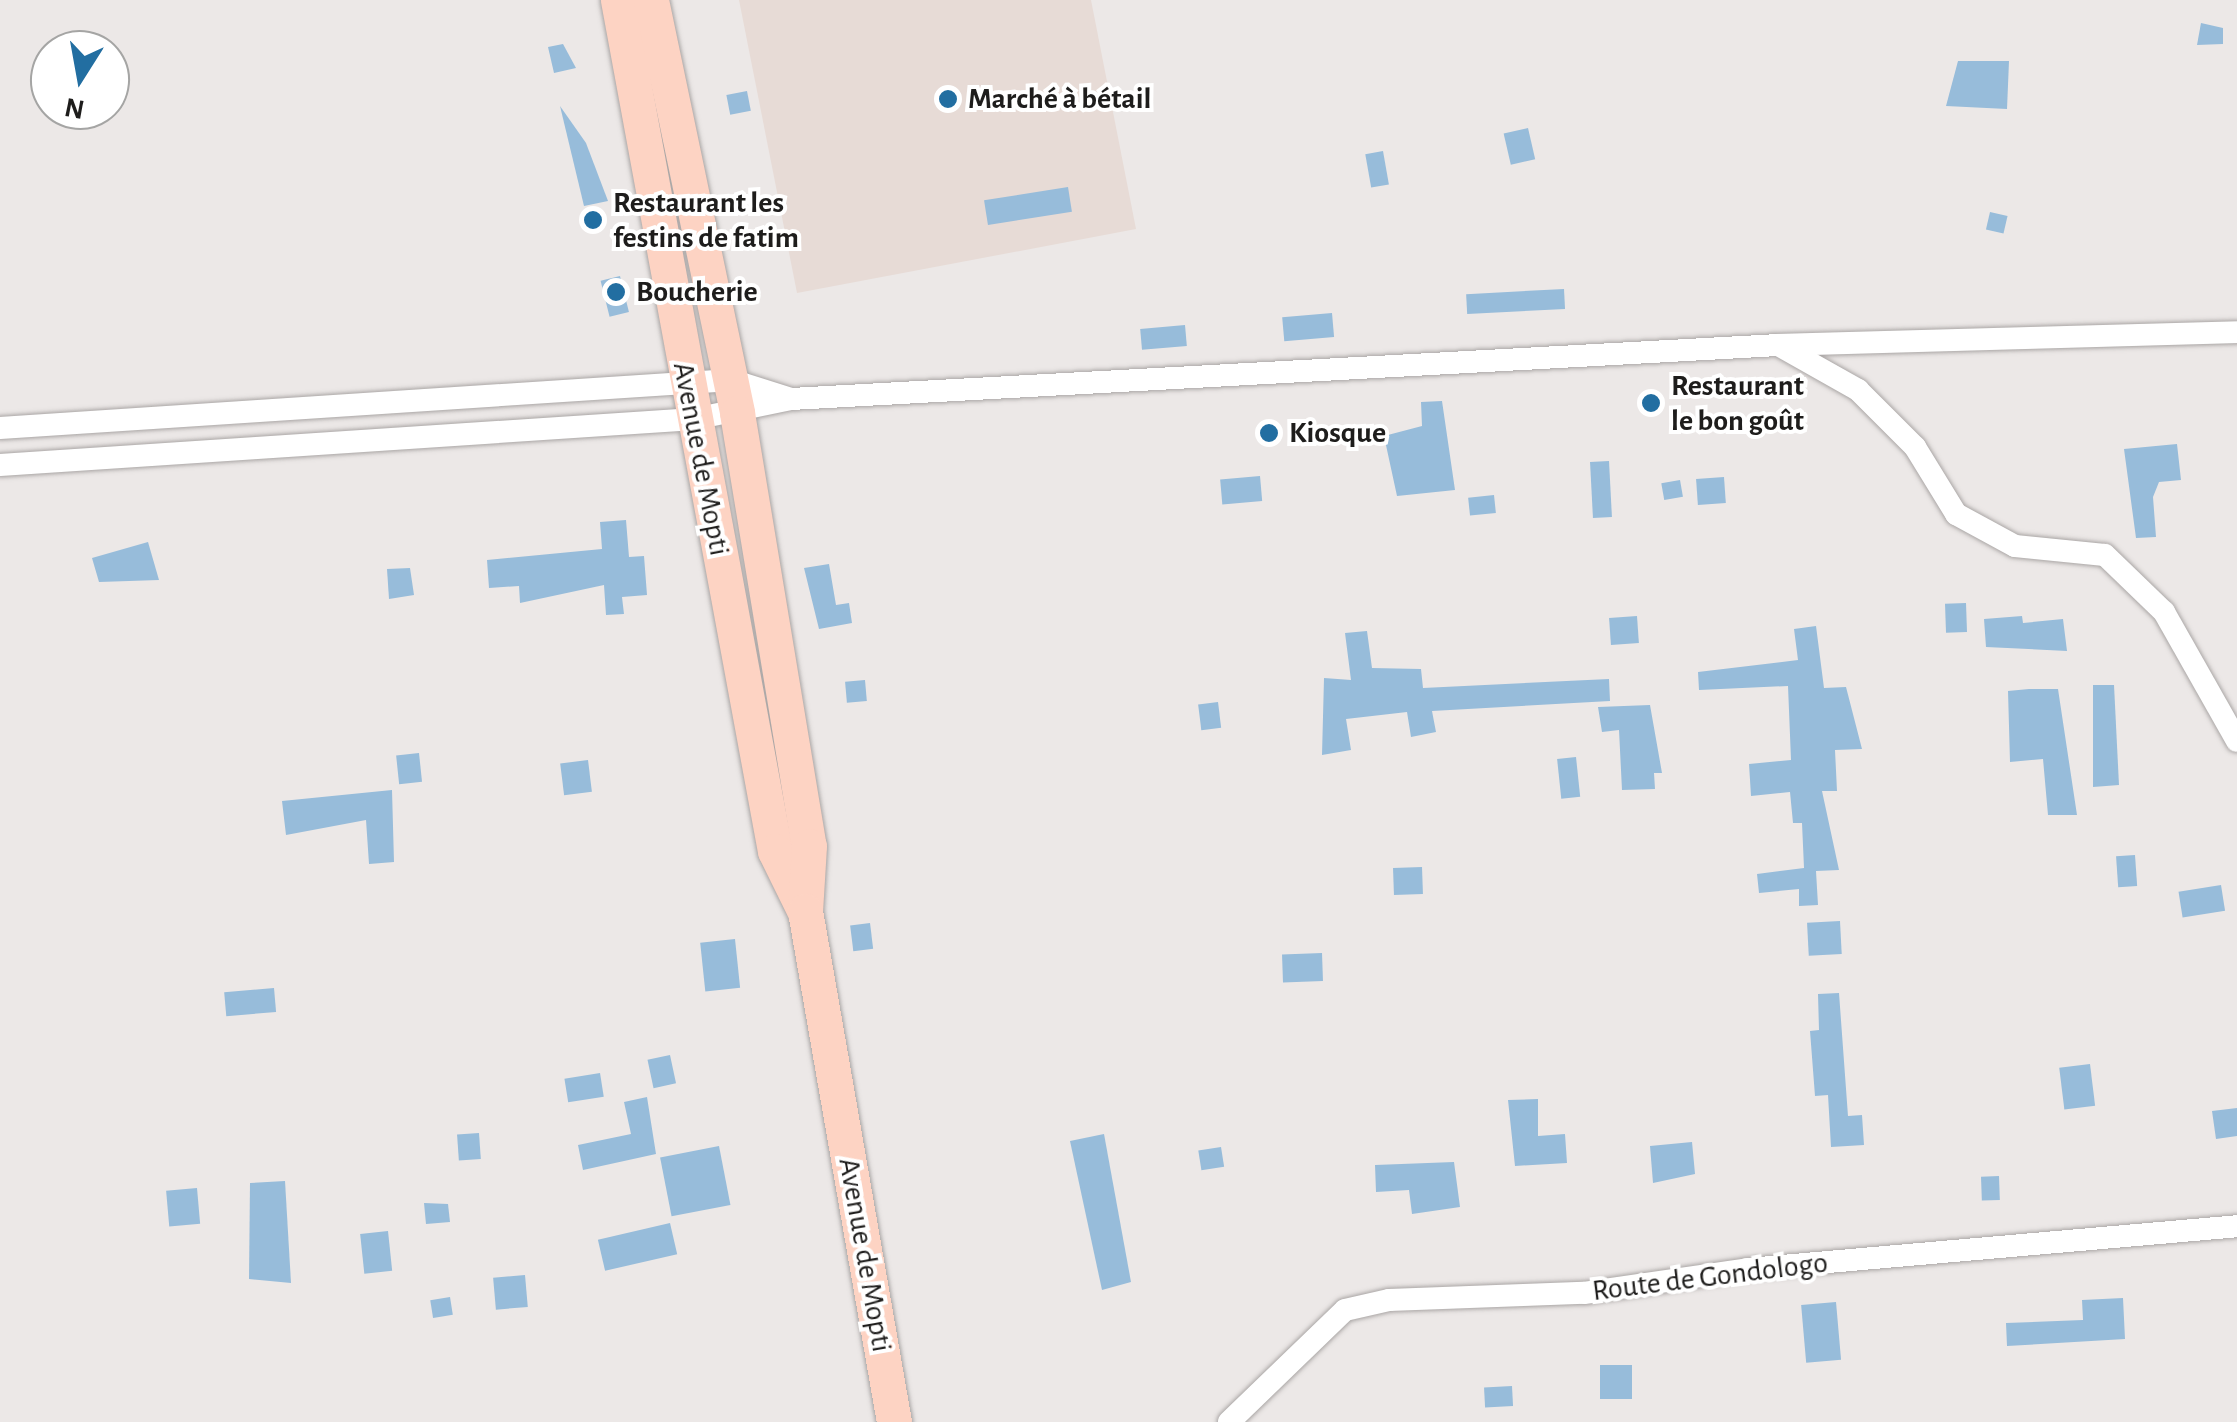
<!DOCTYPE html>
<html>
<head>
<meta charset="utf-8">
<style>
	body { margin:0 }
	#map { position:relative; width:2237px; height:1422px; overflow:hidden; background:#ece8e7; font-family:"Alegreya Sans",sans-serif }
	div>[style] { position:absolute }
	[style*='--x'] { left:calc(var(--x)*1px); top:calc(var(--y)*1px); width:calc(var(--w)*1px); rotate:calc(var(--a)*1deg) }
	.built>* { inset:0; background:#e7dbd6 }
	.building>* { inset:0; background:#97bcda; transform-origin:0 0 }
	.roads { filter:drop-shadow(0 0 2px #aaa6a5) drop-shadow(0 0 2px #aaa6a5) }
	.street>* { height:22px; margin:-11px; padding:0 11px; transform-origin:11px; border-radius:11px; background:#fff }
	.primary>* { height:35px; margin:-17.5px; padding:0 17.5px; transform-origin:17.5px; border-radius:17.5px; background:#fdd3c3 }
	.dots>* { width:28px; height:28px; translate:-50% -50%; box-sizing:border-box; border:5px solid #fff; border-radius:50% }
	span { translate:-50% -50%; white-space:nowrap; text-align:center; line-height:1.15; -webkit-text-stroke:8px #fff; paint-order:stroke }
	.poi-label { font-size:30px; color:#1e1d1c; font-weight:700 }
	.left { translate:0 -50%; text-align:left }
	.street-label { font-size:30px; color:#1e1d1c }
	.north { position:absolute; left:30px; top:30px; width:100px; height:100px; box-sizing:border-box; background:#fff; border:2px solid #a5a5a4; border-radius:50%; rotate:191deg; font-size:28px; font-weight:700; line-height:40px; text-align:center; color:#1e1d1c }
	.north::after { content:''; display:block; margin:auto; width:35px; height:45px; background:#226ea1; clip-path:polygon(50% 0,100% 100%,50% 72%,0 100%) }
</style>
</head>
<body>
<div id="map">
	<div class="built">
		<div style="clip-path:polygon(739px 0,1091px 0,1136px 229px,797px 293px)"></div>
	</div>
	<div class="building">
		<div style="clip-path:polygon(2201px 23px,2223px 28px,2223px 44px,2197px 45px)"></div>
		<div style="clip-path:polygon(563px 44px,576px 68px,554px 73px,548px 47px)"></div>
		<div style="clip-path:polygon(1958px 61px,2009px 61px,2007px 109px,1946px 106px)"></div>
		<div style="left:747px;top:91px;width:20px;height:21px;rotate:79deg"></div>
		<div style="clip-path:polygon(560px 106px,586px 143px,608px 201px,584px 206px)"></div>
		<div style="left:1528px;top:128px;width:32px;height:25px;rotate:77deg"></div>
		<div style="left:1383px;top:151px;width:34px;height:18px;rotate:80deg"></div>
		<div style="left:1068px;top:187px;width:25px;height:85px;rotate:81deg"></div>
		<div style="left:1990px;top:212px;width:18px;height:18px;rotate:13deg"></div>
		<div style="left:620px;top:276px;width:37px;height:20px;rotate:76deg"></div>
		<div style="left:1564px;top:289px;width:20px;height:98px;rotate:87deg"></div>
		<div style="left:1332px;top:313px;width:24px;height:50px;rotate:85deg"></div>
		<div style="left:1185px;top:325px;width:21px;height:45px;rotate:85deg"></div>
		<div style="clip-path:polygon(1442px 401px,1455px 490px,1397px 496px,1384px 436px,1422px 426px,1421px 402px)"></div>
		<div style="clip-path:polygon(2177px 444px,2181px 480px,2159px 482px,2153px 497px,2156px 537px,2136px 538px,2124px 449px)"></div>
		<div style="left:1609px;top:461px;width:56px;height:19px;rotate:87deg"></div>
		<div style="left:1260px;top:476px;width:25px;height:40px;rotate:85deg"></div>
		<div style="left:1724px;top:477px;width:26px;height:28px;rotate:86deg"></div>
		<div style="left:1680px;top:480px;width:17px;height:19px;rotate:80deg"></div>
		<div style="left:1494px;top:495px;width:18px;height:26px;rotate:84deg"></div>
		<div style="clip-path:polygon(626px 520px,629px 557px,644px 556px,647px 595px,622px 597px,624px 614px,606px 615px,604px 585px,520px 603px,519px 586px,489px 588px,487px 560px,602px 549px,600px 522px)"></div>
		<div style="clip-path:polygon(148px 542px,159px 580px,99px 582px,92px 558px)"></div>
		<div style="clip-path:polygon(829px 564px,836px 605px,849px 603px,852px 623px,819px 629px,804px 568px)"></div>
		<div style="clip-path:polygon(410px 568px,414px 595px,389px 599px,387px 569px)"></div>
		<div style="left:1966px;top:603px;width:29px;height:21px;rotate:88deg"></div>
		<div style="left:1637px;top:616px;width:27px;height:28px;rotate:86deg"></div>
		<div style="clip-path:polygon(2022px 616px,2023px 623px,2063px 619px,2067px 651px,1986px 647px,1984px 619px)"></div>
		<div style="clip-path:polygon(1816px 626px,1824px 688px,1846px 687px,1862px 749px,1835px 750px,1837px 791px,1822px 791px,1839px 870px,1816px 871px,1818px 905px,1799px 906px,1799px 889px,1759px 893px,1757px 874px,1804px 868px,1802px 823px,1793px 823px,1790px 792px,1751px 796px,1749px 764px,1791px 760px,1788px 686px,1699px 690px,1698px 672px,1798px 660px,1794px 629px)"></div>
		<div style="clip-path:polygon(1367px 631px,1372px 668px,1421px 669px,1423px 688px,1609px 679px,1610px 701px,1432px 711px,1436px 732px,1411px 737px,1407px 712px,1346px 719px,1351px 750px,1322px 755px,1324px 678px,1351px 680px,1345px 633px)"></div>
		<div style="left:865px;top:680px;width:21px;height:20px;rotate:85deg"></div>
		<div style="clip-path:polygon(2093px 685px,2114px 685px,2119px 785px,2093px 787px)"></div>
		<div style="clip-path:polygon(2029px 689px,2058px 689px,2077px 815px,2048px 815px,2043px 759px,2010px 762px,2008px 691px)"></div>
		<div style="left:1218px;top:702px;width:26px;height:20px;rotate:83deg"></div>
		<div style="clip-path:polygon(1650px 705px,1662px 773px,1654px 773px,1655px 789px,1622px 790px,1619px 730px,1602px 732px,1598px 707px)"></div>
		<div style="left:419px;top:753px;width:29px;height:23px;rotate:84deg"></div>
		<div style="left:1576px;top:757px;width:40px;height:19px;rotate:84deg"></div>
		<div style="left:588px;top:760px;width:32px;height:28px;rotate:83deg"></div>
		<div style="clip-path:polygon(392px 790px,394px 862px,369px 864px,366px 820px,286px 835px,282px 801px)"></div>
		<div style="left:2135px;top:855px;width:31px;height:19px;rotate:86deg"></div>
		<div style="left:1422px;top:867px;width:27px;height:29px;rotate:88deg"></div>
		<div style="left:2221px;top:885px;width:26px;height:43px;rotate:81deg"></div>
		<div style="left:1840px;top:921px;width:33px;height:33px;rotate:87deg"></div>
		<div style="left:870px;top:923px;width:26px;height:20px;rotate:83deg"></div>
		<div style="left:735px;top:939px;width:49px;height:35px;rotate:84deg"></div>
		<div style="left:1322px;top:953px;width:28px;height:40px;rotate:88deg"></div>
		<div style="left:274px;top:988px;width:24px;height:50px;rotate:85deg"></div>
		<div style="clip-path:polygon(1839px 993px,1848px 1116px,1862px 1115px,1864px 1145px,1831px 1147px,1828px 1095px,1815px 1096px,1810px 1031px,1819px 1030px,1818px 994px)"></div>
		<div style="left:670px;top:1055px;width:29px;height:23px;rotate:78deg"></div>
		<div style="left:2090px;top:1064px;width:42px;height:31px;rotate:83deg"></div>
		<div style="left:600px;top:1073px;width:24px;height:36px;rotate:81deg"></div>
		<div style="clip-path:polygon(647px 1097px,656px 1154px,583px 1170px,578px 1145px,631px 1134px,624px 1102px)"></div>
		<div style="clip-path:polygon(1538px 1099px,1538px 1136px,1565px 1134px,1567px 1163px,1515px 1166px,1508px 1100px)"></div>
		<div style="clip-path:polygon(2237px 1108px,2237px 1136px,2216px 1139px,2212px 1111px)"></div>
		<div style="left:479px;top:1133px;width:26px;height:22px;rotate:86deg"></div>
		<div style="clip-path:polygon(1104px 1134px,1131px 1282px,1102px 1290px,1070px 1141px)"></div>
		<div style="clip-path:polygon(1692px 1142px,1695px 1174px,1653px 1183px,1650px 1146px)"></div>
		<div style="left:719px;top:1146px;width:60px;height:60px;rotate:79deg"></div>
		<div style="left:1221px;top:1147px;width:20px;height:23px;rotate:81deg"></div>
		<div style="clip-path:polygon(1454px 1162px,1460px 1207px,1412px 1214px,1409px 1190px,1376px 1192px,1375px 1165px)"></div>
		<div style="left:1999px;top:1176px;width:24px;height:18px;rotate:88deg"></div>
		<div style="clip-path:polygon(285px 1181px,291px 1283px,249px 1279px,250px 1183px)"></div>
		<div style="left:197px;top:1188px;width:36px;height:31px;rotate:85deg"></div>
		<div style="clip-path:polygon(424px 1203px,448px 1204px,450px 1222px,426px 1224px)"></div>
		<div style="left:670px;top:1223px;width:32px;height:74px;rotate:77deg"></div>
		<div style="left:388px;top:1231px;width:40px;height:28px;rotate:84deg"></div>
		<div style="left:525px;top:1275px;width:32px;height:32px;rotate:85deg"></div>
		<div style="left:450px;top:1297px;width:18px;height:20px;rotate:81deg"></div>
		<div style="clip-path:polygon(2123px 1298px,2125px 1339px,2007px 1346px,2006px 1323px,2083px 1320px,2082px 1300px)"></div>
		<div style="left:1836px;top:1302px;width:58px;height:35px;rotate:85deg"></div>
		<div style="left:1600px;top:1365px;width:32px;height:34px"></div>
		<div style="left:1512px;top:1386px;width:20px;height:28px;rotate:87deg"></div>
	</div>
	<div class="roads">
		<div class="street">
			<div style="--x:1780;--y:346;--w:90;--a:29.4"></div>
			<div style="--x:1858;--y:390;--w:81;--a:45"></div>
			<div style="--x:1915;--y:447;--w:79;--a:58.5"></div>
			<div style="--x:1956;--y:514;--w:67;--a:28.5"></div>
			<div style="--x:2015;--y:546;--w:90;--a:5.7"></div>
			<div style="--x:2105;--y:555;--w:82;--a:44"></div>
			<div style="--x:2164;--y:612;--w:148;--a:60.5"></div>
			<div style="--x:0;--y:428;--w:733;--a:-3.76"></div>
			<div style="--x:731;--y:380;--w:63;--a:17.6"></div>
			<div style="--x:0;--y:465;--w:696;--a:-3.79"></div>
			<div style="--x:694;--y:419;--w:99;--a:-11.7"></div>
			<div style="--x:791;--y:399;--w:988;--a:-3.13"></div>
			<div style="--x:1778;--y:345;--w:459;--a:-1.6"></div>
			<div style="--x:1229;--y:1422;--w:161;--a:-44"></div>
			<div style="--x:1345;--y:1310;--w:45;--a:-12.8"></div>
			<div style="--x:1389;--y:1300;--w:195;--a:-2.1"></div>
			<div style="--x:1584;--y:1293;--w:166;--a:-8.3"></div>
			<div style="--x:1748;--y:1269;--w:491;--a:-5"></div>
		</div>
		<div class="primary">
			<div style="--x:618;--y:0;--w:865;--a:79.55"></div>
			<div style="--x:775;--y:851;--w:66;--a:63.8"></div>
			<div style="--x:651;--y:0;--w:422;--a:78.2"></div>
			<div style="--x:737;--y:413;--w:439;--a:80.6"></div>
			<div style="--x:809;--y:846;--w:65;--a:93.5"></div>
			<div style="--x:805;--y:911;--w:519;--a:80.12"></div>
		</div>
	</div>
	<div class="dots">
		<div style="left:948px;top:99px;background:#226ea1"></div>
		<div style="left:593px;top:220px;background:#226ea1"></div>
		<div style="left:616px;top:292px;background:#226ea1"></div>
		<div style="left:1651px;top:403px;background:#226ea1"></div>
		<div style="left:1269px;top:433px;background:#226ea1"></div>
	</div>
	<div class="poi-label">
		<span class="left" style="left:968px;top:99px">Marché à bétail</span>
		<span class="left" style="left:613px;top:220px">Restaurant les<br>festins de fatim</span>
		<span class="left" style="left:636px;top:292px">Boucherie</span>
		<span class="left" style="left:1671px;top:403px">Restaurant<br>le bon goût</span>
		<span class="left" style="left:1289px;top:433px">Kiosque</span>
	</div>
	<div class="street-label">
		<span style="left:701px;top:459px;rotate:79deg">Avenue de Mopti</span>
		<span style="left:865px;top:1255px;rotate:80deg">Avenue de Mopti</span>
		<span style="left:1710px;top:1277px;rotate:-7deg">Route de Gondologo</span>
	</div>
	<div class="north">N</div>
</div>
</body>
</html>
